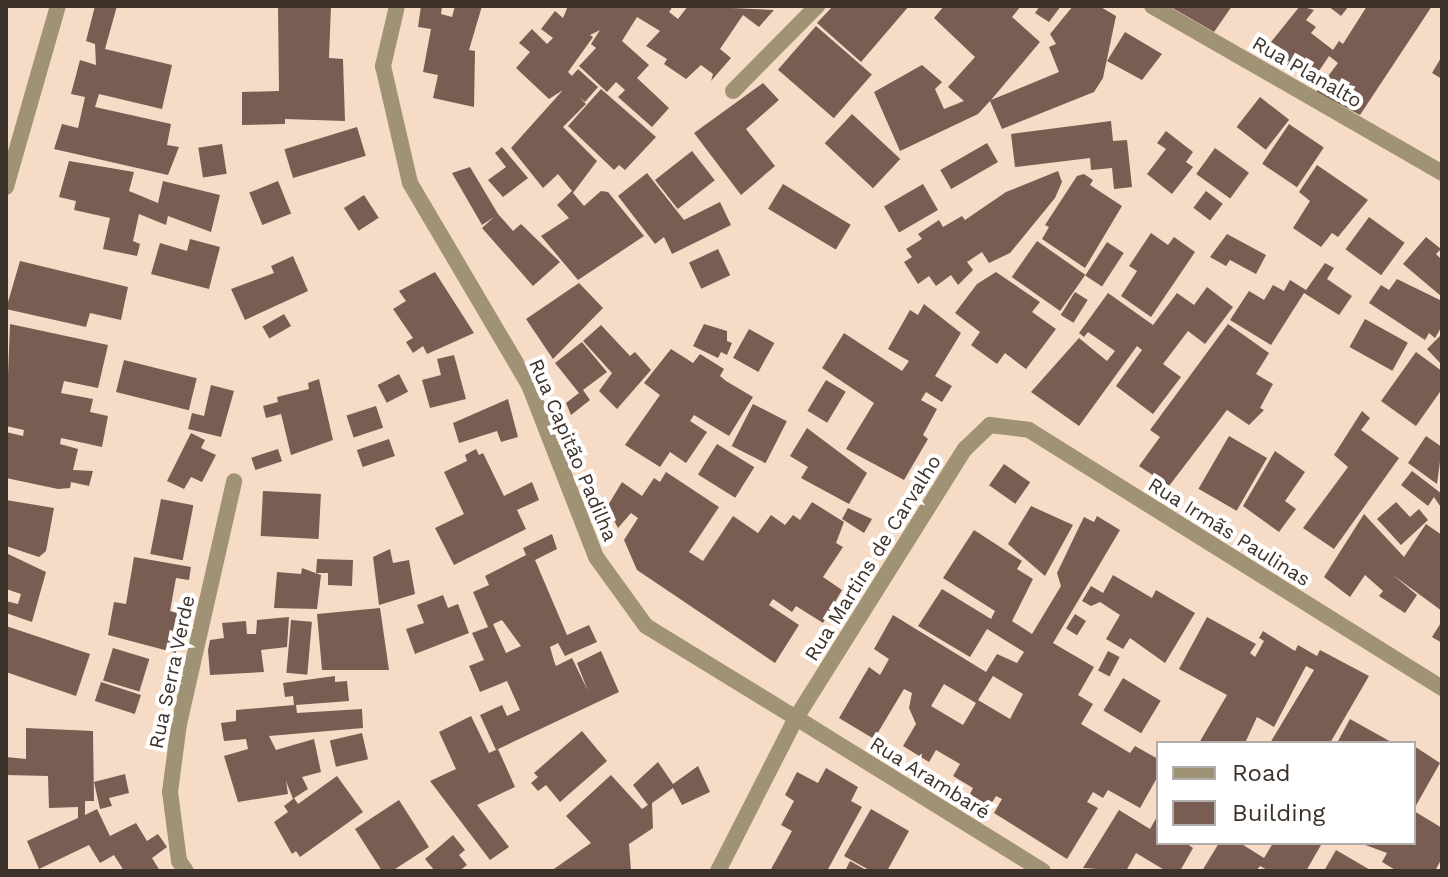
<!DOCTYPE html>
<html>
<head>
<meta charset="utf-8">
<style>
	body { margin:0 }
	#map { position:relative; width:1448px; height:877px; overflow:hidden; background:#f6dcc6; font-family:"Work Sans",sans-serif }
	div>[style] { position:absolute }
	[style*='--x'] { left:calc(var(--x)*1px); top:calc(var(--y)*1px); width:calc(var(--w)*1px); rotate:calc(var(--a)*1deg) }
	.building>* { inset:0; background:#795c52; transform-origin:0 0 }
	.minor>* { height:16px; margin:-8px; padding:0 8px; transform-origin:8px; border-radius:8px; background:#a09274 }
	span { translate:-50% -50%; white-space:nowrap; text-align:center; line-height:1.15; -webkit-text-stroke:8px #fff; paint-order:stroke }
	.street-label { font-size:20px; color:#3c322a }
	.frame { position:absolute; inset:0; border:8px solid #3c322a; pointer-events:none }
	.legend { position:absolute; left:1156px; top:741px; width:260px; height:104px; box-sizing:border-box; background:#fff; border:2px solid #b1adaa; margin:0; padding:10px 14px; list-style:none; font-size:24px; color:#3c322a }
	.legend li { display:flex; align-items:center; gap:16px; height:40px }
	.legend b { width:40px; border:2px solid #b1adaa }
</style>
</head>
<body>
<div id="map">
	<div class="building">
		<div style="clip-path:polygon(95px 6px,117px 6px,105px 49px,172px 65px,162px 109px,99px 94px,95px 107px,171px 124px,167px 145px,179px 147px,168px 175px,54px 149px,62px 124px,78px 128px,85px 97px,71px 94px,80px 60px,96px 65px,95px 44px,86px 41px)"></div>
		<div style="clip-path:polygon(278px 6px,331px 6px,329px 58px,343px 59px,345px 121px,285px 119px,285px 124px,242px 125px,242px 92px,279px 91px)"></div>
		<div style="clip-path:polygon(421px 6px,442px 6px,441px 14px,452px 17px,455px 6px,482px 6px,469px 50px,475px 51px,474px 107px,433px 98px,438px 75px,423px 72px,431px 29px,418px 27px)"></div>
		<div style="clip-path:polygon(568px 6px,673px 6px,669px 12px,678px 19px,688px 6px,774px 10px,759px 27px,743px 15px,720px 49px,731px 58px,711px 81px,713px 74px,701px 65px,686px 79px,664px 64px,667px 59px,646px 46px,660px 31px,637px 17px,622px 41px,649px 65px,637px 78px,669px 108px,652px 127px,618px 97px,625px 90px,616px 82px,607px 92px,579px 66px,596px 48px,591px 44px,600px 30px,590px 35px,593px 37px,568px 72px,572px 76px,578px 69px,598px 87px,585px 102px,579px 97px,586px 104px,563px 127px,597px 161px,573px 193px,584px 206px,601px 191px,608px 192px,644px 236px,578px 280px,541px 236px,569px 218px,557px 205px,572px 191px,558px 174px,543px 188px,511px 148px,563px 90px,549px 99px,516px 68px,530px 52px,519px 43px,532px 29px,547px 44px,553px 38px,541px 29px,555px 11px,563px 18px)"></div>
		<div style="clip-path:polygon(833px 6px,909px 6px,861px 62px,817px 23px)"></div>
		<div style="clip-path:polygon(944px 6px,1021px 6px,1012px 17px,1040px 42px,991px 100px,1059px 72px,1049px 47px,1056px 44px,1050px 34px,1073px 6px,1099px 6px,1116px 16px,1103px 78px,1094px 92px,1002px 129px,990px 101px,978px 114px,900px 151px,874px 92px,922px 65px,942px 82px,935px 89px,944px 109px,964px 101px,948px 87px,975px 57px,934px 18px)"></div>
		<div style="clip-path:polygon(1040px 6px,1061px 6px,1049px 22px,1035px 13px)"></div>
		<div style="clip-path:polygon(1169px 6px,1232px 6px,1214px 32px)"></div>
		<div style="clip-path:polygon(1300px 6px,1314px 10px,1306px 20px,1316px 27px,1311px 33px,1333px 50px,1339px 41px,1343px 44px,1367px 6px,1432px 6px,1360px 115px,1316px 92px,1338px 63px,1329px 56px,1311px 83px,1281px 60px,1286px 53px,1271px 42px)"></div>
		<div style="clip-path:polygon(1328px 6px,1349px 6px,1341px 16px)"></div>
		<div style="left:816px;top:26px;width:74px;height:58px;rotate:41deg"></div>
		<div style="clip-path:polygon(1125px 32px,1162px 54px,1142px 80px,1107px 61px)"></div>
		<div style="clip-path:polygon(1442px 56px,1442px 79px,1432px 73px)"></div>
		<div style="clip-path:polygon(763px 83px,779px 100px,746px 129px,775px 166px,741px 195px,694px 133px)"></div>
		<div style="clip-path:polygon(601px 89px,656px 137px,625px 170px,619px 165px,614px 170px,568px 126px)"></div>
		<div style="left:1260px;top:97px;width:37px;height:38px;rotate:38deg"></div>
		<div style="left:852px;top:114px;width:66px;height:40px;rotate:43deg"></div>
		<div style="clip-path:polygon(1111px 121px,1113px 141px,1127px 140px,1132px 187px,1114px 189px,1112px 168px,1091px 170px,1090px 158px,1015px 167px,1011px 134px)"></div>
		<div style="left:1289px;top:124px;width:42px;height:48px;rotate:34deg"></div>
		<div style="left:357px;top:127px;width:30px;height:76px;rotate:73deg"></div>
		<div style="clip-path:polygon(1166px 131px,1193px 152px,1186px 162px,1193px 167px,1172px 194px,1147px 174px,1166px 149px,1157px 143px)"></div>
		<div style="left:987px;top:143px;width:22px;height:54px;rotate:60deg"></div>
		<div style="left:222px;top:144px;width:30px;height:24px;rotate:81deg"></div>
		<div style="clip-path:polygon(502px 147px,528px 178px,503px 197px,488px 180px,506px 167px,495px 153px)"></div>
		<div style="left:1215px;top:148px;width:42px;height:32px;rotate:36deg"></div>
		<div style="left:692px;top:151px;width:37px;height:47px;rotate:52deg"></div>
		<div style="clip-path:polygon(69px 161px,134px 172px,129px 191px,158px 203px,163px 181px,220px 195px,211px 232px,168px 216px,166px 225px,139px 214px,133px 241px,140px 244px,137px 256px,103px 249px,110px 218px,74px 210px,76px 201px,59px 197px)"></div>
		<div style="clip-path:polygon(1317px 165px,1368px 200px,1338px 237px,1332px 233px,1321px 247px,1293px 228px,1310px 201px,1299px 192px)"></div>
		<div style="clip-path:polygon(470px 167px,498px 214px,513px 231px,521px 224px,560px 262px,533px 286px,482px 228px,494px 217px,482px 225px,452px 173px)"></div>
		<div style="clip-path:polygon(1058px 171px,1062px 182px,1055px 198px,1010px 253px,989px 263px,982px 252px,967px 262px,973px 270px,958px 285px,951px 275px,936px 286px,929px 276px,918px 284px,904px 262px,912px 257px,906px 249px,922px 239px,918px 234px,939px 220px,943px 227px,962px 216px,965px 220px,1006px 192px)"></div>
		<div style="clip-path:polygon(647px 173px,684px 220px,720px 202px,731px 225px,672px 254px,664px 237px,655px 244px,618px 196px)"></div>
		<div style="clip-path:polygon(1084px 174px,1093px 180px,1090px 185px,1122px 206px,1085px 268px,1042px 239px,1049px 227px,1045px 225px,1077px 176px)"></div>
		<div style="left:278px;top:181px;width:35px;height:31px;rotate:68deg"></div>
		<div style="left:783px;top:184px;width:79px;height:29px;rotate:31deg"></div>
		<div style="left:923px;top:184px;width:30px;height:45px;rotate:60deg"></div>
		<div style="left:1206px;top:191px;width:21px;height:21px;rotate:37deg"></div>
		<div style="left:364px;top:195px;width:27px;height:24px;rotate:57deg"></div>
		<div style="left:1369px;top:217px;width:44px;height:40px;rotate:36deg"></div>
		<div style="clip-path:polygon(1151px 233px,1168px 245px,1174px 237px,1195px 252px,1151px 317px,1121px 296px,1137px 271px,1129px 266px)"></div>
		<div style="clip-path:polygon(1227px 234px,1266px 255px,1256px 274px,1230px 260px,1226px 266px,1210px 257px)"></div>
		<div style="clip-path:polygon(1426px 237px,1441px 249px,1436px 254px,1442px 260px,1441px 296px,1403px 264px)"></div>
		<div style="clip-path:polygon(190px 239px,220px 247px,209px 289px,151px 274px,160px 243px,187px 251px)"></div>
		<div style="left:1037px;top:241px;width:59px;height:44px;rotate:35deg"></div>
		<div style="left:1107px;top:242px;width:20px;height:40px;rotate:33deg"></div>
		<div style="left:718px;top:249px;width:29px;height:32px;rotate:65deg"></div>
		<div style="clip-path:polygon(293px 256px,308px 291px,245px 320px,231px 289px,274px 273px,271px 266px)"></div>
		<div style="clip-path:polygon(20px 261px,128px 287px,121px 320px,90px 313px,86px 327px,6px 309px)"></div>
		<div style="clip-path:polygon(1325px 263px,1334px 268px,1327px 279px,1352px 296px,1339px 315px,1304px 293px,1271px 345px,1230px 320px,1249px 291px,1264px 300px,1273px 285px,1284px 291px,1290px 280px,1306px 290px)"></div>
		<div style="clip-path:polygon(435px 272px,474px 333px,427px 354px,423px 346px,413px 353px,406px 342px,413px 338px,393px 309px,406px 301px,399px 291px)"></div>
		<div style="clip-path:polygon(996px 272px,1040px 302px,1032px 312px,1056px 329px,1026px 369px,1005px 353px,997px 364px,975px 348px,971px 345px,980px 332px,955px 313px,977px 284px)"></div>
		<div style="clip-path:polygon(1397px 279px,1442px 301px,1442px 326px,1435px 338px,1429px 333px,1425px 340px,1369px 303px,1381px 285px,1389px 290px)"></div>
		<div style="clip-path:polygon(579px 283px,603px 308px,553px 359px,526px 319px)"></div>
		<div style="clip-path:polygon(1207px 287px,1233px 307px,1205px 344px,1188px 331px,1163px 364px,1181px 377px,1153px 414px,1116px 386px,1142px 350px,1137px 346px,1079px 426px,1031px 392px,1079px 338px,1107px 361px,1115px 351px,1088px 332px,1084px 337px,1079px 333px,1108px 293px,1153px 325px,1177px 293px,1194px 305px)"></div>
		<div style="left:1075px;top:292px;width:15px;height:27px;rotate:32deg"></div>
		<div style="clip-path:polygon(924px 304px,961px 333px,935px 376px,952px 386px,942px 402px,926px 392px,921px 400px,937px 409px,923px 435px,928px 439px,904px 480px,846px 449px,874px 403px,822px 368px,844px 333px,902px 371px,909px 361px,888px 349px,910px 310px,918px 315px)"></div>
		<div style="left:284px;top:314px;width:14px;height:25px;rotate:60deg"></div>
		<div style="left:1365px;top:319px;width:49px;height:32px;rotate:29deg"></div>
		<div style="clip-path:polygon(10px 324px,108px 345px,98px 388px,64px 381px,61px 393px,93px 399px,90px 412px,108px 416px,102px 447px,61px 438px,60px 444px,78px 449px,73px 470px,93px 471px,89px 486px,71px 482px,70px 488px,58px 489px,6px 478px,6px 432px,23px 436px,24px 430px,6px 426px)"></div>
		<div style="clip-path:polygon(704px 324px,727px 331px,727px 341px,732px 343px,727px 355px,721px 352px,718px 358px,693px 346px)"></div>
		<div style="clip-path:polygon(1228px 324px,1269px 353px,1256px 374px,1273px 384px,1260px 408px,1264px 410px,1249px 425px,1227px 410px,1169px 486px,1139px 466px,1160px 437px,1150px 430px)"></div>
		<div style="clip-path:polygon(601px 325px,630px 356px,635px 352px,651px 370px,617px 409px,599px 391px,612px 373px,583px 341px)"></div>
		<div style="left:749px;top:329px;width:29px;height:33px;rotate:29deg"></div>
		<div style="clip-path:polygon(1442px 334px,1442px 365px,1427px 349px)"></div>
		<div style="clip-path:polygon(582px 342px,607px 372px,583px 390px,590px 400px,571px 415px,566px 403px,579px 393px,555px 363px)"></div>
		<div style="clip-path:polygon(671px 349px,693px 363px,700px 354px,724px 369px,720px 376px,726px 381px,753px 397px,729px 436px,694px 415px,690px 421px,707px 432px,686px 463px,670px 452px,660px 467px,625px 445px,660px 395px,644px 383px)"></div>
		<div style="clip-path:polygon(1416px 352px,1442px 371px,1442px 389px,1416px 426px,1381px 401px)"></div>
		<div style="clip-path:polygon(454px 355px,466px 399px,430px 408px,422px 380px,441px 375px,437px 359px)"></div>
		<div style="left:124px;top:360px;width:75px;height:33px;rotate:14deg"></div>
		<div style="left:399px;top:374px;width:20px;height:24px;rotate:63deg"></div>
		<div style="clip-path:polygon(319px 379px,333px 440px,291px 455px,281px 414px,266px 418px,263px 406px,278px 402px,277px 397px,309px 389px,308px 383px)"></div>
		<div style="left:826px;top:380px;width:23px;height:36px;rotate:31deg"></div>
		<div style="clip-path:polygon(211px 385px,234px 391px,221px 437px,188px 429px,192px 413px,204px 416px)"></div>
		<div style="clip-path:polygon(508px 399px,518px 437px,501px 442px,497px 431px,459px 443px,453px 423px)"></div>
		<div style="left:753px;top:404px;width:38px;height:47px;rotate:27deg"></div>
		<div style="left:376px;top:406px;width:23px;height:31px;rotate:72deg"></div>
		<div style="clip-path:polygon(1362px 411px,1370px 418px,1361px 430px,1399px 458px,1334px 549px,1303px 528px,1348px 467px,1334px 455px)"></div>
		<div style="clip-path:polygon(807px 428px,867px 473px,849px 504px,801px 478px,808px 467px,790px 456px)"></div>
		<div style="clip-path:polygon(191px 433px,205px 440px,201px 448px,216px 455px,202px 482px,191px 477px,184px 489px,167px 481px)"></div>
		<div style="left:1229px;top:436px;width:44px;height:61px;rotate:30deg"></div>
		<div style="clip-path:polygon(1426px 436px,1442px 447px,1437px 484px,1408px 463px)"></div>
		<div style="left:389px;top:439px;width:18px;height:34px;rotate:71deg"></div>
		<div style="left:717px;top:444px;width:44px;height:36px;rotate:32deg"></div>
		<div style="left:278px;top:449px;width:13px;height:28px;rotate:72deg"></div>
		<div style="clip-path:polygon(476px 449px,479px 455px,483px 453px,504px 496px,532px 482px,539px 500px,517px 510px,526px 529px,454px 565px,435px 528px,464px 514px,444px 472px,467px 461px,465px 455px)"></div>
		<div style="clip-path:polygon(1275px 451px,1305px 472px,1285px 501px,1296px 509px,1279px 532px,1243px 506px)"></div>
		<div style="left:1004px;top:464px;width:32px;height:26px;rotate:35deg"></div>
		<div style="clip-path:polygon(1412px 471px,1442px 494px,1442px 509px,1434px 497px,1428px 506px,1401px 485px)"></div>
		<div style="clip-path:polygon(666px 472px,719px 507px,689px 552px,703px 561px,733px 516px,758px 533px,771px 515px,785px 525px,793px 515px,800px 520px,812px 502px,844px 522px,836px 543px,843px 547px,823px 577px,842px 590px,823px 623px,796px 606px,792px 612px,773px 599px,769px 605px,799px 625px,775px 663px,637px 570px,624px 540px,638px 518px,631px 513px,618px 528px,607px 507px,622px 482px,642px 496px,654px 478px,660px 482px)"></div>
		<div style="left:263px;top:491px;width:58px;height:45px;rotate:3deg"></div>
		<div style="left:161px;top:499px;width:33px;height:56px;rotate:11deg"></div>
		<div style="clip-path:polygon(6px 500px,54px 508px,46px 551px,39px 557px,6px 546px)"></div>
		<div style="clip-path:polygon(1396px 502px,1410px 517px,1419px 509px,1428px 520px,1401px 545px,1377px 519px)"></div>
		<div style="clip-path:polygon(1031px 506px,1073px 525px,1045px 576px,1008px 544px)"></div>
		<div style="clip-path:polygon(848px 508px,872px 519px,864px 533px,842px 519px)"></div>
		<div style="clip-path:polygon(1364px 514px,1404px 557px,1426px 524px,1442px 535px,1442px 611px,1393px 575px,1417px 595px,1405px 613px,1379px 596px,1383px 591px,1365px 575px,1350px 597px,1324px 577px)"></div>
		<div style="clip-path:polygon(evenodd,1097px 516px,1120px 530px,1053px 643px,1094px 667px,1078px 695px,1093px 704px,1081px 724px,1130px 753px,1135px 746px,1158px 759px,1158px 776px,1140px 808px,1108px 790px,1103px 798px,1093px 792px,1087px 802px,1098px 808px,1067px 859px,994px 813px,1002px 799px,996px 796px,988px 809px,968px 798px,973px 788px,953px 776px,960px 764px,936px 750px,929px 762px,903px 746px,916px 724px,909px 708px,912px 693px,904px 689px,874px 739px,839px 718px,869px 667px,880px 675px,889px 659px,874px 649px,893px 615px,986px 672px,997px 654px,1017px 663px,1024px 652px,987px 629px,970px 657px,918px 626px,942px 589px,991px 619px,995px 611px,943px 578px,974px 530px,1022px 561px,1017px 569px,1033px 579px,1012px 621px,1032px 634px,1061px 586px,1057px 573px,1080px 525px,1084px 517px,1094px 522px,1097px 516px,993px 676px,1023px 694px,1010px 719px,978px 700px,993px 676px,1097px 516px,944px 684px,976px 703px,963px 725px,931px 706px,944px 684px)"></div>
		<div style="clip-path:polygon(evenodd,552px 534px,557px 549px,535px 560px,567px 635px,589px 625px,597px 642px,565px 656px,558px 643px,550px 647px,554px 661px,556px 666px,572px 658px,588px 691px,577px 663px,601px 651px,619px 692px,496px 750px,480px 715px,502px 705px,507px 716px,520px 710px,507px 681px,480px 692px,469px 666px,484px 660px,472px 633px,488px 627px,473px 592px,489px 585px,485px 576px,526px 555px,523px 548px,552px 534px,502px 620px,521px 646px,506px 653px,493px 624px,502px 620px)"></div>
		<div style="clip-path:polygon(390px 549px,393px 563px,409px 560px,415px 594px,379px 605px,373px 557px)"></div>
		<div style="clip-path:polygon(6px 553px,46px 572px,32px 622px,6px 613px,6px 601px,18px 604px,21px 594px,6px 589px)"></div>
		<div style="clip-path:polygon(134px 557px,191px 567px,189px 580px,176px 578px,170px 611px,182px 613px,176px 653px,108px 635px,114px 602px,126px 604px)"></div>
		<div style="clip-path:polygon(317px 559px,353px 560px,352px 586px,328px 585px,328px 573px,316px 573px)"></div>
		<div style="clip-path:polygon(302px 568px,321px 575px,317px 609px,274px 608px,277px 572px,301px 574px)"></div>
		<div style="clip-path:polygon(1113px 575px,1152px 598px,1156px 590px,1195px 613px,1165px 663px,1130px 638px,1123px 649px,1106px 639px,1120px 615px,1100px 602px,1091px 606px,1082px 601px,1091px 586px,1103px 593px)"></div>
		<div style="clip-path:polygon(443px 595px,448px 608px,458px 604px,469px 633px,415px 654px,406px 629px,424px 623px,417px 605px)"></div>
		<div style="clip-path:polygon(380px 608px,389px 670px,322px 670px,317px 614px)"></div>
		<div style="left:1075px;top:614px;width:13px;height:17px;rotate:32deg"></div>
		<div style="clip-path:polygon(289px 617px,287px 647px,261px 650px,264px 672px,210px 675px,208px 650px,210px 640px,224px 638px,222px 623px,246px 621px,247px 634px,256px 634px,257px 620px)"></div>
		<div style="clip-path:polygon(1207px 617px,1256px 644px,1250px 653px,1255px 657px,1264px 641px,1259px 638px,1263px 631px,1295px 651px,1298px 645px,1317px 656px,1320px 650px,1369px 676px,1330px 743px,1270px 743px,1314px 670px,1306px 666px,1274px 727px,1257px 717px,1245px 743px,1199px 743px,1227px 695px,1179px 669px)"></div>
		<div style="left:291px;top:620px;width:21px;height:53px;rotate:5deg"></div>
		<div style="clip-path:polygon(1442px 621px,1442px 643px,1432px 637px)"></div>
		<div style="clip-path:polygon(6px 626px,90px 654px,76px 696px,6px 672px)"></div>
		<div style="left:113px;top:648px;width:38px;height:34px;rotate:17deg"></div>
		<div style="left:1108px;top:651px;width:13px;height:22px;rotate:27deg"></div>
		<div style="clip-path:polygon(335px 676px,335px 682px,347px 681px,349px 701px,296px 705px,297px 713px,362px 709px,363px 728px,269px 736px,276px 750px,314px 739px,321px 772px,302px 777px,308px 789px,294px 798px,298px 804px,337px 776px,363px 812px,300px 857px,296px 851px,292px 854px,274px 822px,288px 812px,284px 806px,293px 799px,286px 781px,288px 794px,238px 802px,224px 756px,248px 749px,246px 739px,224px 741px,221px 723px,236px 721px,236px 710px,294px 705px,293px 696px,285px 697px,283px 683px)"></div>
		<div style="left:1123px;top:678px;width:44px;height:38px;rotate:31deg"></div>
		<div style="left:101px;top:682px;width:42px;height:20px;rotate:18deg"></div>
		<div style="clip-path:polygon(471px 716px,489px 753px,498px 749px,515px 787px,477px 805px,509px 847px,490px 860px,430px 781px,456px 769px,439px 732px)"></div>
		<div style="clip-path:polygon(1350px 719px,1393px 743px,1337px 743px)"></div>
		<div style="clip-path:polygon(26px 728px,93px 731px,94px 801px,85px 801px,85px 815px,97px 809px,110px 836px,136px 823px,147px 841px,158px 834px,167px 847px,152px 858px,160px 871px,124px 871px,114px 855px,100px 863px,89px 845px,39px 869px,27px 841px,78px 818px,78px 807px,49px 808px,48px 776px,6px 775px,6px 757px,26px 759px)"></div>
		<div style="clip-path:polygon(582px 731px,607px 761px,560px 802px,546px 785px,538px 791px,531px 783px,538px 777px,534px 773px)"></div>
		<div style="left:362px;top:733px;width:27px;height:33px;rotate:77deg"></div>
		<div style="clip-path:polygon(1414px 746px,1440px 763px,1414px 809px)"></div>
		<div style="clip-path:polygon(658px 762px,673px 784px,698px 766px,710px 792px,682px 805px,673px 788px,652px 803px,653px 828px,629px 844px,631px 871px,551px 871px,591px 843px,566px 816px,611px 775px,642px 809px,648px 805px,633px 785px)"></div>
		<div style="clip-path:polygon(826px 768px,858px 787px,851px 801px,862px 807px,827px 871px,770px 871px,792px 831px,781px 825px,794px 801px,785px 795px,797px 772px,818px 783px)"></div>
		<div style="clip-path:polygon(125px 774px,129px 793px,109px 798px,112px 806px,100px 809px,94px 782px)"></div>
		<div style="clip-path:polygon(399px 800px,429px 847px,392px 871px,382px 871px,355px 829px)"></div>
		<div style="clip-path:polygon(871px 809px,909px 831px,887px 871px,871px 871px,844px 856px)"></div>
		<div style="clip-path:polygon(1119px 810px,1150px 829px,1158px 815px,1158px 843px,1186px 843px,1193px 848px,1180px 871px,1166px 871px,1136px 853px,1126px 871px,1083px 868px)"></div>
		<div style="clip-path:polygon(1414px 811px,1442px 828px,1442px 858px,1435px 871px,1397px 871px,1382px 862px,1387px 853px,1360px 843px,1414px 843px)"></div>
		<div style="clip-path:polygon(453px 835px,465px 850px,459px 855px,467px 865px,459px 871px,435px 871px,425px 859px)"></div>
		<div style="clip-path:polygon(1219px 843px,1240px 843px,1264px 858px,1273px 843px,1321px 845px,1306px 871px,1269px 871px,1260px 866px,1256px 871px,1202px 871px)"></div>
		<div style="clip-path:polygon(1336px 850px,1372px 871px,1324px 871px)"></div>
		<div style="clip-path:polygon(850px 861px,868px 871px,845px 871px)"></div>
	</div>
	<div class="minor">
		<div style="--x:397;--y:6;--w:62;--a:103.1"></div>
		<div style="--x:383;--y:66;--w:120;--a:77"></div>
		<div style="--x:410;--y:183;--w:234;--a:59.5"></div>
		<div style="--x:529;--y:385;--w:185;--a:68.7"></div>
		<div style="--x:596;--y:557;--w:85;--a:54.1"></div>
		<div style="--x:646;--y:626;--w:176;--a:31.5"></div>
		<div style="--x:796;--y:718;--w:172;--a:117"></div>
		<div style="--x:1152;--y:6;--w:335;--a:29.9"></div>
		<div style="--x:733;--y:91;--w:120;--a:-45.3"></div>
		<div style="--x:6;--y:187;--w:188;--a:-74"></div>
		<div style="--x:186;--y:871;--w:12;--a:-125"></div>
		<div style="--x:179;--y:861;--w:70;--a:-97.4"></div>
		<div style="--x:170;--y:792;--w:69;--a:-82.5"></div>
		<div style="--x:179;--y:724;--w:249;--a:-77.2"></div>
		<div style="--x:1043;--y:871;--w:291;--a:-148.2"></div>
		<div style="--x:796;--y:718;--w:318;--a:-57.9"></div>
		<div style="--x:965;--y:449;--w:35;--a:-44"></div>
		<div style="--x:990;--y:425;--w:39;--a:7"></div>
		<div style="--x:1029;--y:430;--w:487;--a:32"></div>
	</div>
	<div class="street-label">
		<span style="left:1307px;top:72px;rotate:30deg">Rua Planalto</span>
		<span style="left:573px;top:450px;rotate:67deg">Rua Capitão Padilha</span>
		<span style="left:1229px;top:532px;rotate:32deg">Rua Irmãs Paulinas</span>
		<span style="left:873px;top:558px;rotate:-58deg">Rua Martins de Carvalho</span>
		<span style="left:172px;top:672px;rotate:-78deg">Rua Serra Verde</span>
		<span style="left:930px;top:778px;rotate:32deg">Rua Arambaré</span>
	</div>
	<div class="frame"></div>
	<ul class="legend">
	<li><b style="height:10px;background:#a09274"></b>Road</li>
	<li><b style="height:22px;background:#795c52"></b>Building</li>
	</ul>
</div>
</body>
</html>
